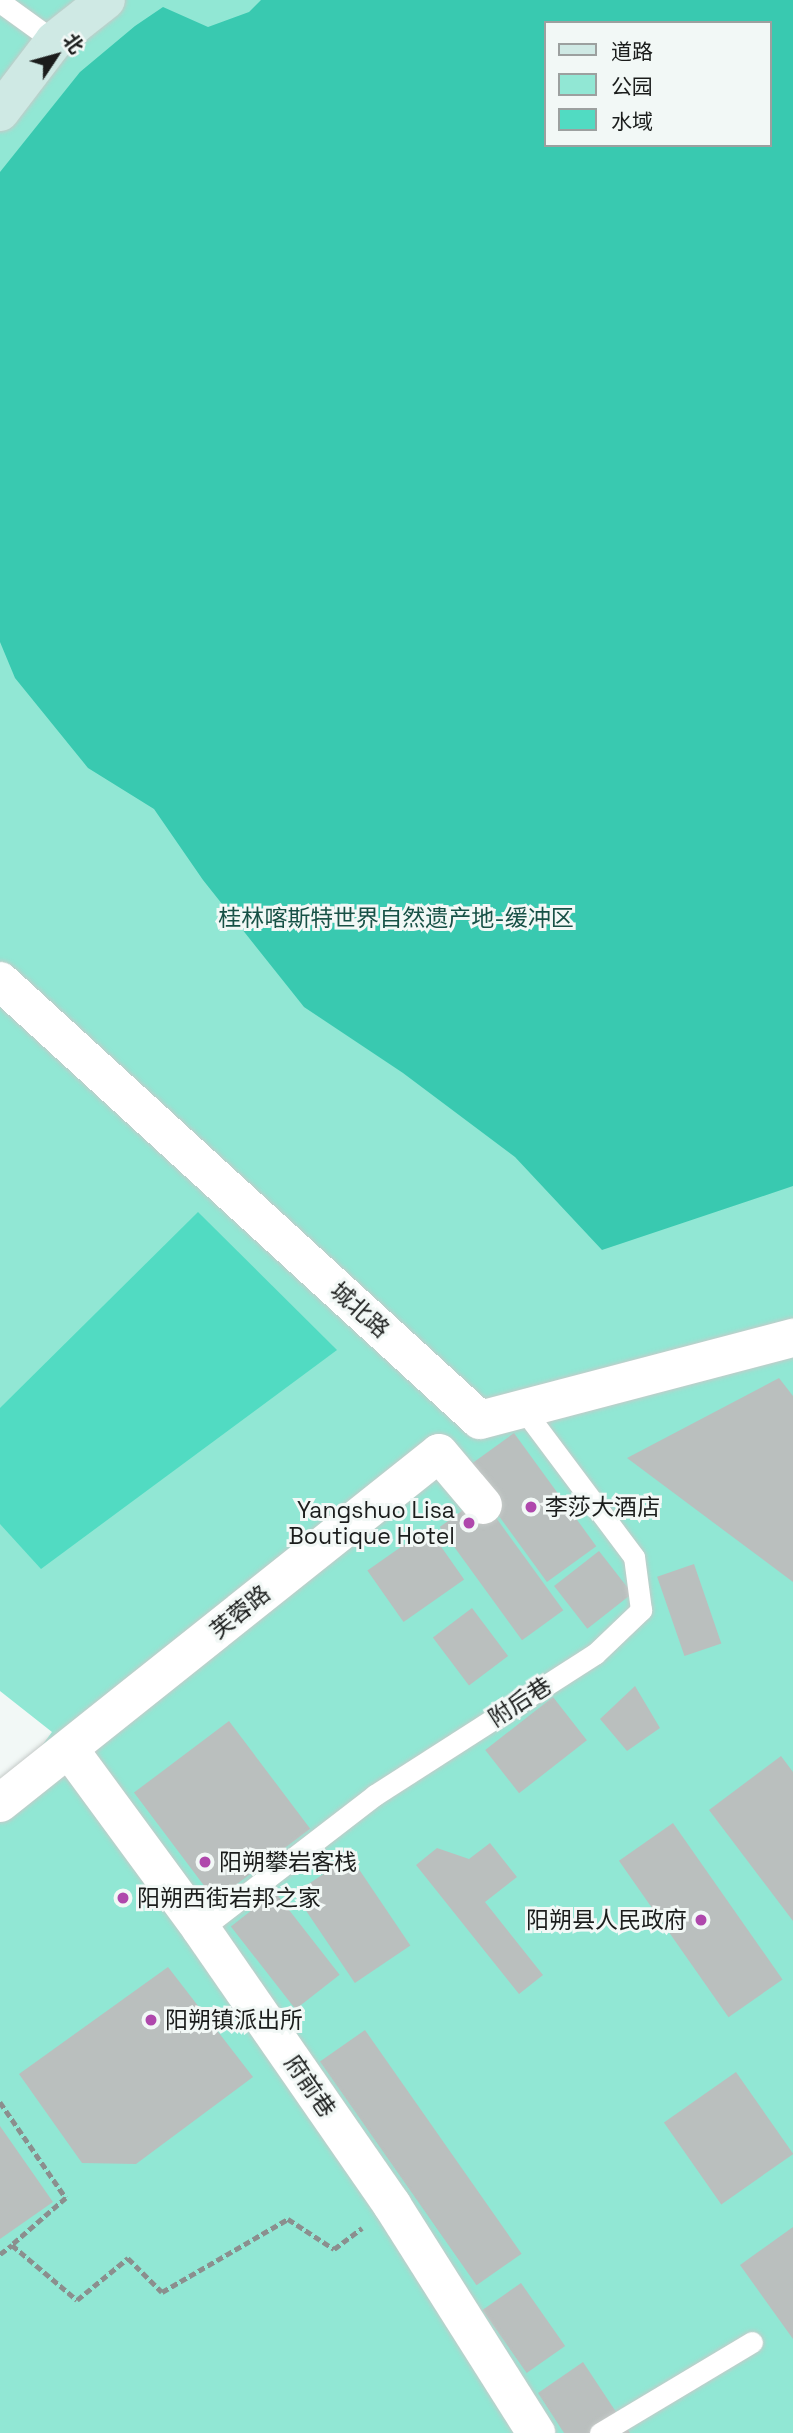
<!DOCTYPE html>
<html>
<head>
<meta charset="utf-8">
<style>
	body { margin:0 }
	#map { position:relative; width:793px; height:2433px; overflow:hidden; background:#f2f8f6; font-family:"Space Grotesk","Noto Sans SC",sans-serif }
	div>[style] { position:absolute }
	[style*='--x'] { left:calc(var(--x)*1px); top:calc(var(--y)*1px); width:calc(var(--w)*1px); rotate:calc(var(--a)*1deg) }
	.green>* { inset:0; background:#91e7d4 }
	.forest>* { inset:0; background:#39c9b0 }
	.water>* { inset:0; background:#51dbc2 }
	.building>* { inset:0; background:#babfbe; transform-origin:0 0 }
	.path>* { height:4.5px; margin-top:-2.25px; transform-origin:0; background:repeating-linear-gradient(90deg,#8b8f8e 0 7px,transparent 0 10.5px) }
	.roads { filter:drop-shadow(0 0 2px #c5cac8) drop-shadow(0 0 2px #c5cac8) }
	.lane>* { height:21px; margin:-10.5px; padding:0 10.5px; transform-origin:10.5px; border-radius:10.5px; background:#fff }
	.street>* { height:38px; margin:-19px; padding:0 19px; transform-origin:19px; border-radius:19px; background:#fff }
	.secondary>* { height:38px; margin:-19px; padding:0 19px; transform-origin:19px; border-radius:19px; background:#cfe9e4 }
	.dots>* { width:19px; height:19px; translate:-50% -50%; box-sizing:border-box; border:4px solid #f2f8f6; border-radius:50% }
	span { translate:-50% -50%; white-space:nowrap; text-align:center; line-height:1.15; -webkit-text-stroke:6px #f2f8f6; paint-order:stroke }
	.park-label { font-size:23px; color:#175146 }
	.street-label { font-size:23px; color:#1b1d1c }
	.poi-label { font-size:23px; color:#1b1d1c }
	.left { translate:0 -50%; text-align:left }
	.right { translate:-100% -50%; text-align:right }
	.legend { position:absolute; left:544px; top:21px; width:228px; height:126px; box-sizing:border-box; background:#f2f8f6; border:2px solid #9ca09f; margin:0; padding:9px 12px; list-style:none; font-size:21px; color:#1b1d1c }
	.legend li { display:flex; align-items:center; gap:14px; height:35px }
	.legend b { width:35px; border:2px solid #9ca09f }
	.north { position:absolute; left:21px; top:21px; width:70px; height:70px; -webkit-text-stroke:5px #f2f8f6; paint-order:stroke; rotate:54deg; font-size:19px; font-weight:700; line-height:28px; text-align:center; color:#1b1d1c }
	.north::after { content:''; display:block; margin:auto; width:24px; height:32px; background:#1b1d1c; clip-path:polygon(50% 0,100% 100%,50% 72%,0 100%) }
</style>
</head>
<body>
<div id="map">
	<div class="green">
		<div style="clip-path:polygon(evenodd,0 0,793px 0,793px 2433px,0 2433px,0 1802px,52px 1732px,0 1691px,0 0,546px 23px,770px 23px,770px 145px,546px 145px,546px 23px)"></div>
	</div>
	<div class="forest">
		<div style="clip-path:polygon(evenodd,261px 0,793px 0,793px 1186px,602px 1250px,515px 1157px,403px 1073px,304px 1007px,203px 880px,154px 809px,88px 768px,15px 678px,0 642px,0 172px,80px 72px,135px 26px,163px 7px,208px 27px,249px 12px,261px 0,546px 23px,770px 23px,770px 145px,546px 145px,546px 23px)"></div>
	</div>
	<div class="water">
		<div style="clip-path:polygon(198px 1212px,337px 1350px,41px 1569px,0 1524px,0 1408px)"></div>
	</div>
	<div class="building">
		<div style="clip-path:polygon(779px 1378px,793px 1396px,793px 1582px,627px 1458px)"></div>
		<div style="left:514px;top:1433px;width:140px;height:61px;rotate:54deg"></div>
		<div style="left:481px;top:1497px;width:140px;height:51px;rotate:54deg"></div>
		<div style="left:428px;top:1528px;width:63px;height:74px;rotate:55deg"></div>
		<div style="left:599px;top:1551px;width:54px;height:57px;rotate:52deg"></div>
		<div style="left:694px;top:1564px;width:84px;height:39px;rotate:71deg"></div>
		<div style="left:472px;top:1608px;width:60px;height:49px;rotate:53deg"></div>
		<div style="clip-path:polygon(635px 1686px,660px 1728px,627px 1751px,600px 1719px)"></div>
		<div style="left:553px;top:1697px;width:55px;height:86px;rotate:52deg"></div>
		<div style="left:229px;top:1721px;width:135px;height:119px;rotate:53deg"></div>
		<div style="clip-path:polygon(781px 1756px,793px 1772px,793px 1921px,709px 1810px)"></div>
		<div style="left:673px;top:1823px;width:191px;height:66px;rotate:55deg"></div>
		<div style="clip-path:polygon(490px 1843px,517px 1877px,485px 1902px,543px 1975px,519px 1994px,416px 1865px,437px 1848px,469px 1859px)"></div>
		<div style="left:350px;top:1856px;width:108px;height:67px;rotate:56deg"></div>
		<div style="left:275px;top:1892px;width:105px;height:56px;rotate:52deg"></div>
		<div style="clip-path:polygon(168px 1967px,253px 2077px,136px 2164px,82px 2163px,19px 2074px)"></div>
		<div style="left:365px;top:2030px;width:273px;height:55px;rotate:55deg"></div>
		<div style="left:736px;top:2072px;width:100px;height:88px;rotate:55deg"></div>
		<div style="clip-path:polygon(0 2126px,53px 2202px,0 2239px)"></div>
		<div style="clip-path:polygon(793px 2227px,793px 2339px,740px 2265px)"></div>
		<div style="left:521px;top:2283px;width:77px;height:47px;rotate:55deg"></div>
		<div style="clip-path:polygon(583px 2362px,630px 2433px,564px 2433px,538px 2393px)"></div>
	</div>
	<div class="path">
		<div style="--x:0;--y:2102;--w:116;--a:55.5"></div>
		<div style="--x:66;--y:2198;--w:72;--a:139"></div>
		<div style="--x:0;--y:2254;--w:15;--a:-37"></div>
		<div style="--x:12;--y:2245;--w:85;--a:40.2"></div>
		<div style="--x:77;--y:2300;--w:66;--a:-39.5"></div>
		<div style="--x:128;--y:2258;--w:48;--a:45"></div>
		<div style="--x:162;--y:2292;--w:146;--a:-30.1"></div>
		<div style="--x:288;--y:2219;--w:55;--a:33.1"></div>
		<div style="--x:334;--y:2249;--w:35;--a:-37"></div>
	</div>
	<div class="roads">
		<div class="lane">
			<div style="--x:0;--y:2;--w:67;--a:35.8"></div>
			<div style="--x:201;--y:1929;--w:220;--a:-37.6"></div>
			<div style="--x:375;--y:1795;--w:261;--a:-32.7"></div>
			<div style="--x:595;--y:1654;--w:64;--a:-43.7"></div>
			<div style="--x:641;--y:1610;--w:53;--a:-97.5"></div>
			<div style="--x:634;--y:1557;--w:184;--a:-126.8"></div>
			<div style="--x:600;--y:2433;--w:177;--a:-30.9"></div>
		</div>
		<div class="street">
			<div style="--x:0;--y:981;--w:650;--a:42.45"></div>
			<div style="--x:480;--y:1420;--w:324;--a:-14.7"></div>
			<div style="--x:69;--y:1749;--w:223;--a:53.7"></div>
			<div style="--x:201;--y:1929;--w:336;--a:55.3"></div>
			<div style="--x:392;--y:2205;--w:270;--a:57.7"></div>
			<div style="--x:0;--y:1803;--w:561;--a:-38.56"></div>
			<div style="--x:439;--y:1453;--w:68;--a:49.8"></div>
		</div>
		<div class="secondary">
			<div style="--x:0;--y:112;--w:89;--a:-52.7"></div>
			<div style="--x:54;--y:41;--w:66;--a:-38.3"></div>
		</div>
	</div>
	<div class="dots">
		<div style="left:531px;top:1507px;background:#af48ac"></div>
		<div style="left:469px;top:1523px;background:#af48ac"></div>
		<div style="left:205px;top:1862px;background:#af48ac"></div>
		<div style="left:123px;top:1898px;background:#af48ac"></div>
		<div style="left:701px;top:1920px;background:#af48ac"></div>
		<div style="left:151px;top:2020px;background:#af48ac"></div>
	</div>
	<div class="park-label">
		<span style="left:396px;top:918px">桂林喀斯特世界自然遗产地-缓冲区</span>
	</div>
	<div class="street-label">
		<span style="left:360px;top:1310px;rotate:42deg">城北路</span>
		<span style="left:240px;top:1612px;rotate:-39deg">芙蓉路</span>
		<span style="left:520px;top:1702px;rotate:-33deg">附后巷</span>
		<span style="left:310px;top:2086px;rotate:55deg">府前巷</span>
	</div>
	<div class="poi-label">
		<span class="left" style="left:545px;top:1507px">李莎大酒店</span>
		<span class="right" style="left:455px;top:1523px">Yangshuo Lisa<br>Boutique Hotel</span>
		<span class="left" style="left:219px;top:1862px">阳朔攀岩客栈</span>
		<span class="left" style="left:137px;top:1898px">阳朔西街岩邦之家</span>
		<span class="right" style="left:687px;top:1920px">阳朔县人民政府</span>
		<span class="left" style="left:165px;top:2020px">阳朔镇派出所</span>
	</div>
	<ul class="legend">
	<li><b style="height:9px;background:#cfe9e4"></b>道路</li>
	<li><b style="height:19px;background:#91e7d4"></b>公园</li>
	<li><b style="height:19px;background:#51dbc2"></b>水域</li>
	</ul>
	<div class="north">北</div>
</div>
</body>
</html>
